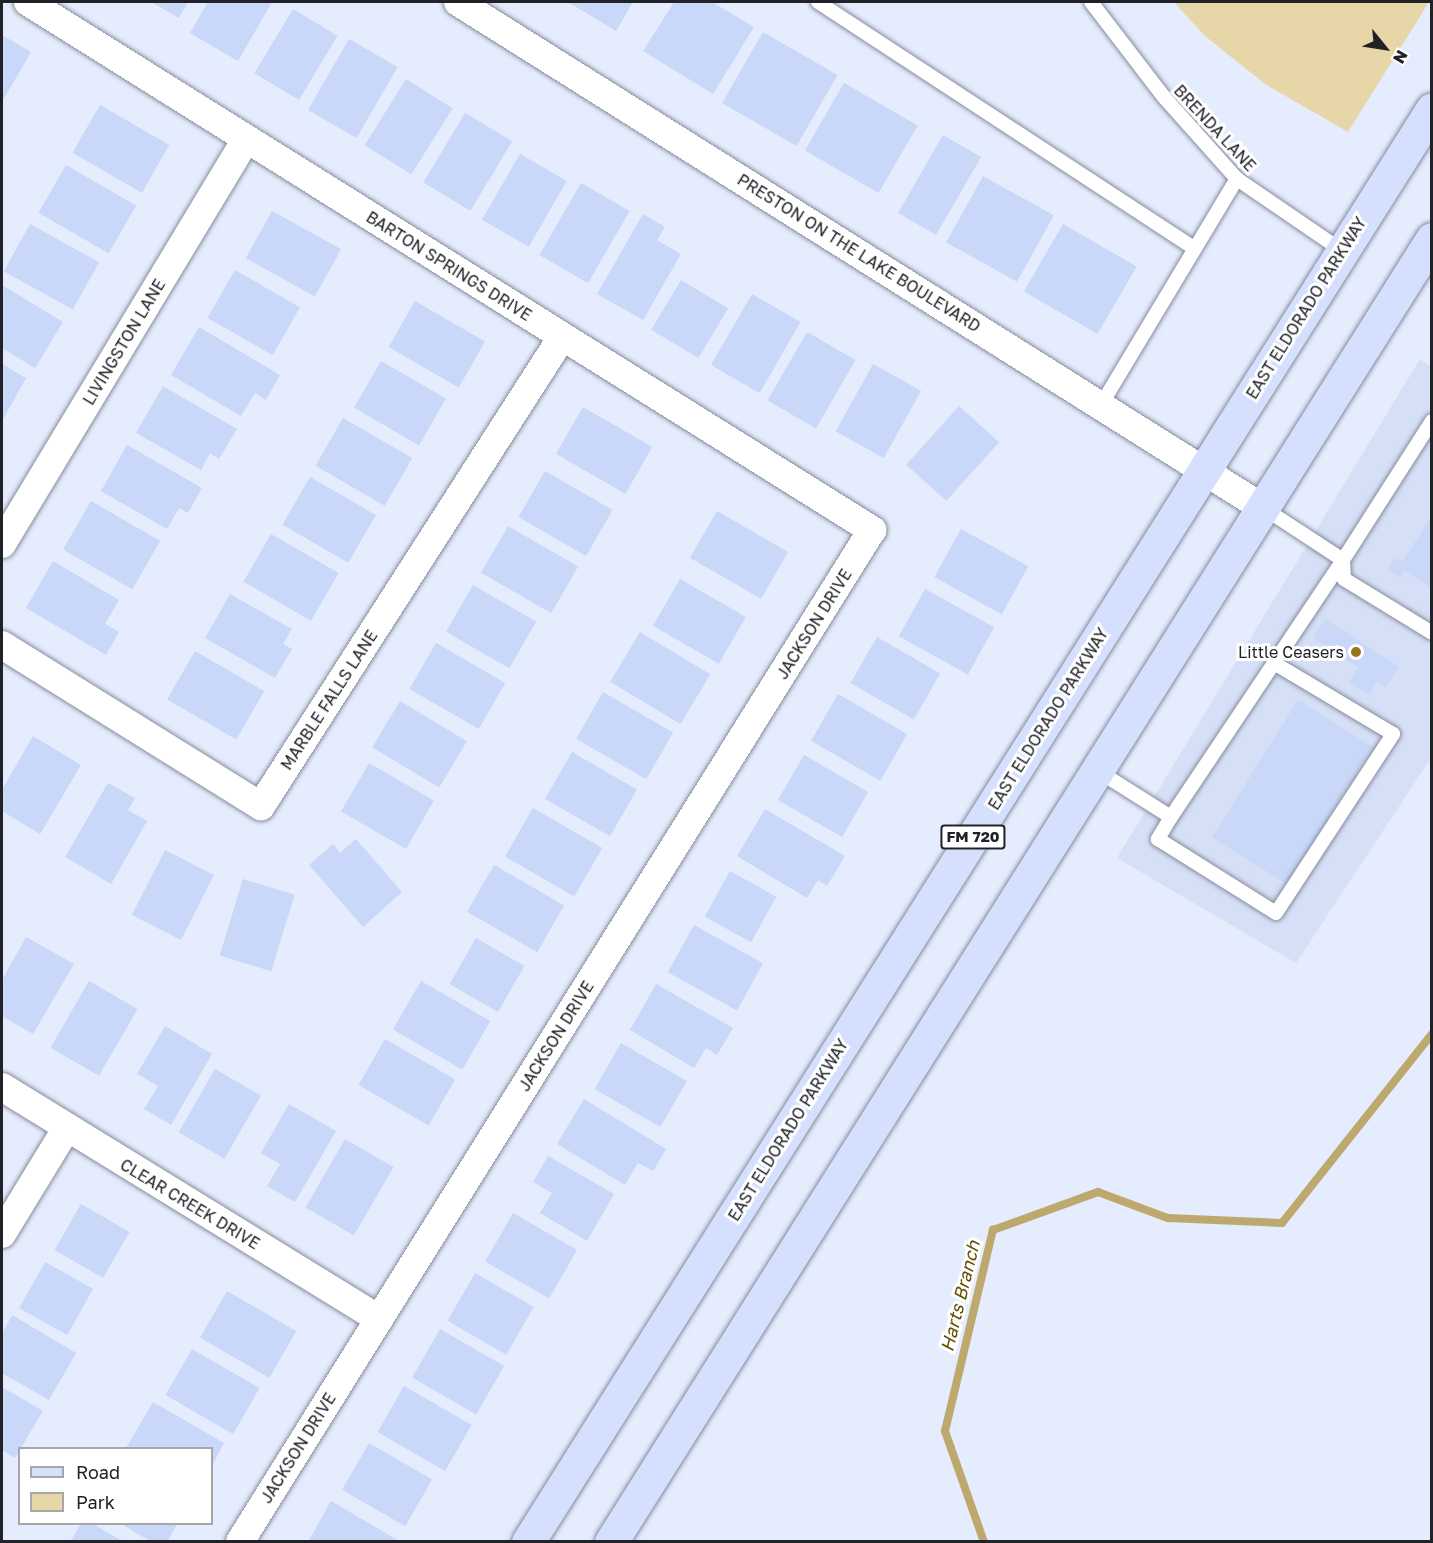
<!DOCTYPE html>
<html>
<head>
<meta charset="utf-8">
<style>
	body { margin:0 }
	#map { position:relative; width:1433px; height:1543px; overflow:hidden; background:#e4ecfd; font-family:"Golos Text",sans-serif }
	div>[style] { position:absolute }
	[style*='--x'] { left:calc(var(--x)*1px); top:calc(var(--y)*1px); width:calc(var(--w)*1px); rotate:calc(var(--a)*1deg) }
	.built>* { inset:0; background:#d5dff6 }
	.green>* { inset:0; background:#e7d6a7 }
	.stream>* { height:8px; margin:-4px; padding:0 4px; transform-origin:4px; border-radius:4px; background:#bda86d }
	.building>* { inset:0; background:#c9d7f8; transform-origin:0 0 }
	.roads { filter:drop-shadow(0 0 2px #868c9c) drop-shadow(0 0 2px #868c9c) }
	.service>* { height:14px; margin:-7px; padding:0 7px; transform-origin:7px; border-radius:7px; background:#fff }
	.minor>* { height:28px; margin:-14px; padding:0 14px; transform-origin:14px; border-radius:14px; background:#fff }
	.primary>* { height:33px; margin:-16.5px; padding:0 16.5px; transform-origin:16.5px; border-radius:16.5px; background:#d4e0fd }
	.dots>* { width:16px; height:16px; translate:-50% -50%; box-sizing:border-box; border:3px solid #fff; border-radius:50% }
	span { translate:-50% -50%; white-space:nowrap; text-align:center; line-height:1.15; -webkit-text-stroke:6px #fff; paint-order:stroke }
	.shield-label span { padding:2px 4px; background:#fff; border:2px solid; border-radius:4px; -webkit-text-stroke-width:0 }
	.shield-label { font-size:15px; color:#202228; font-weight:700 }
	.street-label { font-size:16px; color:#202228 }
	.poi-label { font-size:16px; color:#202228 }
	.right { translate:-100% -50%; text-align:right }
	.water-label { font-size:18px; color:#644f00; font-style:italic }
	.frame { position:absolute; inset:0; border:3px solid #202228; pointer-events:none }
	.legend { position:absolute; left:18px; top:1447px; width:195px; height:78px; box-sizing:border-box; background:#fff; border:2px solid #a6a7a9; margin:0; padding:8px 10px; list-style:none; font-size:18px; color:#202228 }
	.legend li { display:flex; align-items:center; gap:12px; height:30px }
	.legend b { width:30px; border:2px solid #a6a7a9 }
	.north { position:absolute; left:1355px; top:18px; width:60px; height:60px; -webkit-text-stroke:4px #fff; paint-order:stroke; rotate:120deg; font-size:16px; font-weight:700; line-height:24px; text-align:center; color:#202228 }
	.north::after { content:''; display:block; margin:auto; width:21px; height:27px; background:#202228; clip-path:polygon(50% 0,100% 100%,50% 72%,0 100%) }
</style>
</head>
<body>
<div id="map">
	<div class="built">
		<div style="clip-path:polygon(1420px 359px,1432px 368px,1431px 758px,1296px 963px,1117px 858px)"></div>
	</div>
	<div class="green">
		<div style="clip-path:polygon(1174px 2px,1429px 2px,1348px 132px,1265px 84px,1205px 36px)"></div>
	</div>
	<div class="stream">
		<div style="--x:984;--y:1542;--w:118;--a:-109.4"></div>
		<div style="--x:945;--y:1431;--w:207;--a:-76.6"></div>
		<div style="--x:993;--y:1230;--w:112;--a:-19.9"></div>
		<div style="--x:1098;--y:1192;--w:75;--a:20.4"></div>
		<div style="--x:1168;--y:1218;--w:114;--a:2.5"></div>
		<div style="--x:1282;--y:1223;--w:241;--a:-51.6"></div>
	</div>
	<div class="building">
		<div style="clip-path:polygon(151px 2px,188px 2px,179px 18px)"></div>
		<div style="clip-path:polygon(208px 2px,272px 2px,238px 61px,190px 33px)"></div>
		<div style="clip-path:polygon(568px 2px,633px 2px,616px 31px)"></div>
		<div style="clip-path:polygon(674px 2px,712px 2px,754px 27px,713px 94px,643px 51px)"></div>
		<div style="left:293px;top:9px;width:52px;height:75px;rotate:31deg"></div>
		<div style="left:763px;top:32px;width:86px;height:82px;rotate:30deg"></div>
		<div style="clip-path:polygon(2px 35px,31px 52px,2px 102px)"></div>
		<div style="left:349px;top:39px;width:56px;height:82px;rotate:30deg"></div>
		<div style="left:406px;top:79px;width:55px;height:78px;rotate:32deg"></div>
		<div style="left:844px;top:83px;width:85px;height:78px;rotate:30deg"></div>
		<div style="left:100px;top:105px;width:80px;height:55px;rotate:30deg"></div>
		<div style="left:465px;top:113px;width:55px;height:81px;rotate:31deg"></div>
		<div style="left:943px;top:135px;width:44px;height:90px;rotate:30deg"></div>
		<div style="left:520px;top:154px;width:54px;height:76px;rotate:30deg"></div>
		<div style="left:66px;top:165px;width:81px;height:55px;rotate:30deg"></div>
		<div style="left:983px;top:176px;width:81px;height:76px;rotate:29deg"></div>
		<div style="left:581px;top:183px;width:56px;height:83px;rotate:30deg"></div>
		<div style="left:272px;top:211px;width:79px;height:54px;rotate:29deg"></div>
		<div style="clip-path:polygon(643px 214px,665px 227px,657px 240px,681px 254px,643px 320px,597px 294px)"></div>
		<div style="left:30px;top:224px;width:79px;height:54px;rotate:29deg"></div>
		<div style="left:1063px;top:224px;width:85px;height:78px;rotate:30deg"></div>
		<div style="left:235px;top:270px;width:75px;height:55px;rotate:30deg"></div>
		<div style="left:681px;top:280px;width:55px;height:58px;rotate:31deg"></div>
		<div style="clip-path:polygon(2px 285px,63px 322px,35px 368px,2px 348px)"></div>
		<div style="left:752px;top:294px;width:56px;height:82px;rotate:30deg"></div>
		<div style="left:415px;top:301px;width:81px;height:53px;rotate:30deg"></div>
		<div style="clip-path:polygon(199px 327px,280px 375px,266px 400px,255px 393px,241px 416px,171px 375px)"></div>
		<div style="left:807px;top:332px;width:56px;height:79px;rotate:30deg"></div>
		<div style="left:381px;top:361px;width:75px;height:54px;rotate:30deg"></div>
		<div style="clip-path:polygon(2px 364px,26px 378px,2px 421px)"></div>
		<div style="left:873px;top:364px;width:55px;height:77px;rotate:29deg"></div>
		<div style="clip-path:polygon(163px 386px,237px 429px,219px 459px,210px 453px,201px 470px,136px 433px)"></div>
		<div style="left:959px;top:406px;width:54px;height:79px;rotate:42deg"></div>
		<div style="left:583px;top:407px;width:80px;height:54px;rotate:30deg"></div>
		<div style="left:343px;top:418px;width:80px;height:55px;rotate:30deg"></div>
		<div style="clip-path:polygon(127px 445px,202px 488px,188px 513px,179px 508px,167px 529px,101px 491px)"></div>
		<div style="left:545px;top:471px;width:78px;height:53px;rotate:30deg"></div>
		<div style="left:310px;top:477px;width:76px;height:55px;rotate:30deg"></div>
		<div style="left:91px;top:501px;width:80px;height:56px;rotate:30deg"></div>
		<div style="left:717px;top:511px;width:82px;height:54px;rotate:30deg"></div>
		<div style="clip-path:polygon(1432px 516px,1432px 588px,1404px 570px,1400px 577px,1388px 570px,1395px 558px,1402px 562px)"></div>
		<div style="left:508px;top:526px;width:81px;height:54px;rotate:30deg"></div>
		<div style="left:961px;top:529px;width:77px;height:55px;rotate:29deg"></div>
		<div style="left:271px;top:534px;width:78px;height:55px;rotate:30deg"></div>
		<div style="clip-path:polygon(53px 561px,119px 600px,105px 624px,119px 632px,106px 655px,26px 608px)"></div>
		<div style="left:680px;top:579px;width:76px;height:54px;rotate:30deg"></div>
		<div style="left:473px;top:585px;width:73px;height:54px;rotate:30deg"></div>
		<div style="left:925px;top:589px;width:79px;height:54px;rotate:29deg"></div>
		<div style="clip-path:polygon(230px 594px,292px 629px,283px 644px,292px 649px,275px 678px,205px 638px)"></div>
		<div style="clip-path:polygon(1325px 619px,1399px 667px,1386px 687px,1377px 682px,1369px 695px,1349px 682px,1358px 667px,1313px 638px)"></div>
		<div style="left:640px;top:632px;width:82px;height:58px;rotate:31deg"></div>
		<div style="left:877px;top:637px;width:73px;height:53px;rotate:30deg"></div>
		<div style="left:436px;top:643px;width:80px;height:53px;rotate:30deg"></div>
		<div style="left:195px;top:651px;width:80px;height:56px;rotate:30deg"></div>
		<div style="left:603px;top:692px;width:81px;height:54px;rotate:30deg"></div>
		<div style="left:838px;top:694px;width:80px;height:54px;rotate:30deg"></div>
		<div style="left:1298px;top:700px;width:88px;height:162px;rotate:32deg"></div>
		<div style="left:400px;top:701px;width:78px;height:54px;rotate:31deg"></div>
		<div style="clip-path:polygon(33px 736px,81px 765px,40px 834px,2px 811px,2px 790px)"></div>
		<div style="left:572px;top:752px;width:75px;height:54px;rotate:30deg"></div>
		<div style="left:804px;top:755px;width:74px;height:52px;rotate:30deg"></div>
		<div style="left:369px;top:763px;width:75px;height:56px;rotate:30deg"></div>
		<div style="clip-path:polygon(108px 783px,135px 798px,128px 810px,147px 821px,111px 884px,65px 857px)"></div>
		<div style="left:533px;top:808px;width:80px;height:56px;rotate:30deg"></div>
		<div style="clip-path:polygon(765px 809px,845px 856px,827px 886px,818px 880px,807px 898px,737px 856px)"></div>
		<div style="clip-path:polygon(356px 839px,402px 892px,363px 927px,309px 865px,333px 844px,340px 853px)"></div>
		<div style="left:165px;top:850px;width:55px;height:73px;rotate:27deg"></div>
		<div style="left:494px;top:865px;width:81px;height:54px;rotate:30deg"></div>
		<div style="left:730px;top:871px;width:53px;height:52px;rotate:29deg"></div>
		<div style="left:243px;top:879px;width:54px;height:80px;rotate:17deg"></div>
		<div style="left:694px;top:925px;width:79px;height:54px;rotate:29deg"></div>
		<div style="clip-path:polygon(26px 937px,74px 964px,33px 1034px,2px 1016px,2px 980px)"></div>
		<div style="left:476px;top:938px;width:56px;height:53px;rotate:30deg"></div>
		<div style="left:89px;top:981px;width:56px;height:77px;rotate:30deg"></div>
		<div style="left:421px;top:981px;width:80px;height:56px;rotate:30deg"></div>
		<div style="clip-path:polygon(656px 984px,733px 1028px,717px 1055px,706px 1048px,694px 1068px,630px 1030px)"></div>
		<div style="clip-path:polygon(165px 1026px,212px 1054px,171px 1125px,144px 1109px,158px 1086px,137px 1074px)"></div>
		<div style="left:385px;top:1039px;width:81px;height:53px;rotate:30deg"></div>
		<div style="left:621px;top:1043px;width:76px;height:53px;rotate:30deg"></div>
		<div style="left:215px;top:1069px;width:53px;height:73px;rotate:30deg"></div>
		<div style="clip-path:polygon(584px 1099px,666px 1149px,653px 1171px,638px 1163px,625px 1185px,557px 1144px)"></div>
		<div style="clip-path:polygon(289px 1104px,336px 1131px,295px 1202px,267px 1186px,280px 1164px,261px 1153px)"></div>
		<div style="left:345px;top:1139px;width:56px;height:79px;rotate:30deg"></div>
		<div style="clip-path:polygon(548px 1156px,614px 1194px,587px 1241px,540px 1213px,552px 1193px,533px 1182px)"></div>
		<div style="left:81px;top:1204px;width:56px;height:53px;rotate:30deg"></div>
		<div style="left:513px;top:1213px;width:74px;height:56px;rotate:30deg"></div>
		<div style="left:45px;top:1262px;width:55px;height:53px;rotate:29deg"></div>
		<div style="left:475px;top:1273px;width:68px;height:55px;rotate:30deg"></div>
		<div style="left:227px;top:1291px;width:80px;height:54px;rotate:30deg"></div>
		<div style="clip-path:polygon(12px 1315px,76px 1353px,49px 1400px,2px 1373px,2px 1334px)"></div>
		<div style="left:440px;top:1329px;width:74px;height:56px;rotate:30deg"></div>
		<div style="left:192px;top:1349px;width:78px;height:53px;rotate:30deg"></div>
		<div style="left:404px;top:1386px;width:78px;height:53px;rotate:30deg"></div>
		<div style="clip-path:polygon(2px 1387px,43px 1411px,15px 1458px,2px 1450px)"></div>
		<div style="clip-path:polygon(153px 1402px,224px 1443px,212px 1466px,212px 1448px,126px 1448px)"></div>
		<div style="left:369px;top:1443px;width:73px;height:54px;rotate:30deg"></div>
		<div style="clip-path:polygon(331px 1501px,401px 1542px,308px 1542px)"></div>
		<div style="clip-path:polygon(81px 1524px,93px 1524px,124px 1542px,70px 1542px)"></div>
		<div style="clip-path:polygon(121px 1524px,177px 1524px,167px 1542px,152px 1542px)"></div>
	</div>
	<div class="roads">
		<div class="service">
			<div style="--x:818;--y:2;--w:448;--a:33.2"></div>
			<div style="--x:1091;--y:2;--w:118;--a:52.5"></div>
			<div style="--x:1163;--y:96;--w:111;--a:48.3"></div>
			<div style="--x:1237;--y:179;--w:126;--a:34.3"></div>
			<div style="--x:1101;--y:405;--w:264;--a:-59"></div>
			<div style="--x:1262;--y:507;--w:97;--a:33.2"></div>
			<div style="--x:1343;--y:560;--w:165;--a:-57.4"></div>
			<div style="--x:1343;--y:560;--w:19;--a:87"></div>
			<div style="--x:1344;--y:579;--w:103;--a:31.5"></div>
			<div style="--x:1098;--y:771;--w:86;--a:32.2"></div>
			<div style="--x:1171;--y:817;--w:309;--a:-56.2"></div>
			<div style="--x:1171;--y:817;--w:26;--a:121"></div>
			<div style="--x:1158;--y:839;--w:139;--a:32.1"></div>
			<div style="--x:1276;--y:913;--w:214;--a:-56.8"></div>
			<div style="--x:1393;--y:734;--w:139;--a:-149.2"></div>
		</div>
		<div class="minor">
			<div style="--x:28;--y:2;--w:996;--a:32.03"></div>
			<div style="--x:872;--y:530;--w:1193;--a:121.99"></div>
			<div style="--x:458;--y:2;--w:947;--a:32.15"></div>
			<div style="--x:2;--y:544;--w:472;--a:-58.9"></div>
			<div style="--x:2;--y:645;--w:305;--a:31.9"></div>
			<div style="--x:261;--y:806;--w:557;--a:-57.31"></div>
			<div style="--x:2;--y:1087;--w:443;--a:31.6"></div>
			<div style="--x:2;--y:1234;--w:123;--a:-58.6"></div>
		</div>
		<div class="primary">
			<div style="--x:528;--y:1542;--w:1694;--a:-57.75"></div>
			<div style="--x:611;--y:1542;--w:1540;--a:-57.79"></div>
		</div>
	</div>
	<div class="dots">
		<div style="left:1356px;top:652px;background:#93771e"></div>
	</div>
	<div class="shield-label">
		<span style="left:973px;top:837px">FM 720</span>
	</div>
	<div class="street-label">
		<span style="left:1215px;top:128px;rotate:47deg">BRENDA LANE</span>
		<span style="left:859px;top:253px;rotate:32deg">PRESTON ON THE LAKE BOULEVARD</span>
		<span style="left:449px;top:266px;rotate:32deg">BARTON SPRINGS DRIVE</span>
		<span style="left:1306px;top:308px;rotate:-58deg">EAST ELDORADO PARKWAY</span>
		<span style="left:124px;top:342px;rotate:-59deg">LIVINGSTON LANE</span>
		<span style="left:814px;top:624px;rotate:-58deg">JACKSON DRIVE</span>
		<span style="left:329px;top:700px;rotate:-57deg">MARBLE FALLS LANE</span>
		<span style="left:1048px;top:719px;rotate:-58deg">EAST ELDORADO PARKWAY</span>
		<span style="left:556px;top:1036px;rotate:-58deg">JACKSON DRIVE</span>
		<span style="left:788px;top:1130px;rotate:-58deg">EAST ELDORADO PARKWAY</span>
		<span style="left:190px;top:1204px;rotate:31deg">CLEAR CREEK DRIVE</span>
		<span style="left:298px;top:1448px;rotate:-58deg">JACKSON DRIVE</span>
	</div>
	<div class="poi-label">
		<span class="right" style="left:1344px;top:652px">Little Ceasers</span>
	</div>
	<div class="water-label">
		<span style="left:960px;top:1296px;rotate:-76deg">Harts Branch</span>
	</div>
	<div class="frame"></div>
	<ul class="legend">
	<li><b style="height:8px;background:#d4e0fd"></b>Road</li>
	<li><b style="height:16px;background:#e7d6a7"></b>Park</li>
	</ul>
	<div class="north">N</div>
</div>
</body>
</html>
